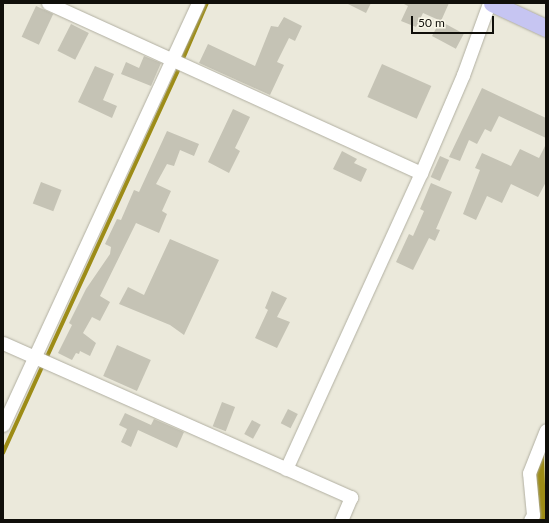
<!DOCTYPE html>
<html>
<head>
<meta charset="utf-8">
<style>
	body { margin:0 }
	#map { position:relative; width:549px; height:523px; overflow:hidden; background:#ebe9db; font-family:Lato,sans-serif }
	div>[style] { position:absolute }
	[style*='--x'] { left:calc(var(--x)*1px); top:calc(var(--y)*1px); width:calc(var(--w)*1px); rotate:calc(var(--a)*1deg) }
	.water>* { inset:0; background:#9d8c16 }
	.stream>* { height:3.5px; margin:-1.75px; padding:0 1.75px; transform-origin:1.75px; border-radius:1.75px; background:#9d8c16 }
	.building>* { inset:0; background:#c5c3b5; transform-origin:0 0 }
	.roads { filter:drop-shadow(0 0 1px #b1afa1) drop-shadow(0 0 1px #b1afa1) }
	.minor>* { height:13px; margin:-6.5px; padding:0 6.5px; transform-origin:6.5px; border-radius:6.5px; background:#fff }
	.major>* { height:17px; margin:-8.5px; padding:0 8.5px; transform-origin:8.5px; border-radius:8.5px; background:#c6c5f2 }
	span { translate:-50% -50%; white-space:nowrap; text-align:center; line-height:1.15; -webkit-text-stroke:3px #f9f7e8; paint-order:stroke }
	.frame { position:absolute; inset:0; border:4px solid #100f0a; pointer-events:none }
	.scale { position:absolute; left:411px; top:16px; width:83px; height:18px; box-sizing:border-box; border:2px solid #100f0a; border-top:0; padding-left:5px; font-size:12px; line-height:14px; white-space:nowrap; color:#100f0a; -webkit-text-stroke:3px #f9f7e8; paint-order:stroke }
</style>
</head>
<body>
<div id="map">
	<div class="water">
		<div style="clip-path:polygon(544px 452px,546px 520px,536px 520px,532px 481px)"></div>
	</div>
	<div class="stream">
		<div style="--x:182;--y:61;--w:63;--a:-66.7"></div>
		<div style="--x:46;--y:359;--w:322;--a:-65.4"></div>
		<div style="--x:3;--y:453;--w:97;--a:-65.6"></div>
	</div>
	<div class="building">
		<div style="clip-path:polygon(346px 3px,371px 3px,366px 13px)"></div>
		<div style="clip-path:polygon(402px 3px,449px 3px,441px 21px,423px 13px,416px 27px,401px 21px,408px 6px)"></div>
		<div style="left:36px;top:6px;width:19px;height:34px;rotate:25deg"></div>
		<div style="clip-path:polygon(284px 17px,302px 26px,295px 41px,289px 38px,277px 62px,284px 65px,270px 95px,199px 63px,208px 44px,255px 66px,271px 26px,278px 27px)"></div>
		<div style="left:440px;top:21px;width:27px;height:17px;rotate:28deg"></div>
		<div style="left:71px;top:24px;width:20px;height:30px;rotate:27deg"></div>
		<div style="clip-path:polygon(144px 56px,161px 63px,151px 86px,121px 74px,126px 62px,139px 68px)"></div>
		<div style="left:382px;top:64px;width:54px;height:36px;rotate:24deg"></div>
		<div style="clip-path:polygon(95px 66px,114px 74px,103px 100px,117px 106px,112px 118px,78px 102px)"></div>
		<div style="clip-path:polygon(482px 88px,546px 118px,546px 138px,499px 116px,491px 132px,485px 129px,477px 144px,469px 140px,460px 161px,449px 157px)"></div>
		<div style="clip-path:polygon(233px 109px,250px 117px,235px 148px,240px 151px,229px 173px,208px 162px)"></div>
		<div style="clip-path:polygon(167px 131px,199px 144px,194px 156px,180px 150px,174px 166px,167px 164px,156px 184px,171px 191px,162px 211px,167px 214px,159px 233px,136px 223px,100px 296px,110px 302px,100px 321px,92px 317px,83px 333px,96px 343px,90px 356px,80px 351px,79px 354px,76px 353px,72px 360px,58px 353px,72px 325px,69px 323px,86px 289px,110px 254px,111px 247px,105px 244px,117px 219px,121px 220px,134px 190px,139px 192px)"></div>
		<div style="clip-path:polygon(546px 144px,546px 182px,538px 197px,511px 184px,502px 203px,487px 196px,476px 220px,463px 214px,480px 170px,475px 168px,482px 153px,511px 166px,520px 149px,539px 158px)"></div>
		<div style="clip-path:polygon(342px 151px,357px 159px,354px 163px,367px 169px,361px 182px,333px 169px)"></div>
		<div style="left:440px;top:156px;width:10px;height:23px;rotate:24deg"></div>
		<div style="left:41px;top:182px;width:22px;height:23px;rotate:21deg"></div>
		<div style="clip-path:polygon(431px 183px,452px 192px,436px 229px,440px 230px,435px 241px,429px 238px,413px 270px,396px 262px,409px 234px,413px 236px,424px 211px,420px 209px)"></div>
		<div style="clip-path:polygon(170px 239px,219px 260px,184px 335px,170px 325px,119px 304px,128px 287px,144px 295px)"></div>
		<div style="clip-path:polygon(272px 291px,287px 298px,277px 317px,290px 322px,277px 348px,255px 338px,268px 310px,265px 308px)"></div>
		<div style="left:117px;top:345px;width:37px;height:34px;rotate:24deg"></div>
		<div style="left:222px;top:402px;width:14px;height:26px;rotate:21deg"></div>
		<div style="left:288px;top:409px;width:11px;height:16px;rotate:27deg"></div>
		<div style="clip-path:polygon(125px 413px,151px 425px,154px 419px,184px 432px,177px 448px,138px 430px,131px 447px,121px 442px,127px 429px,119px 425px)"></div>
		<div style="left:252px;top:420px;width:10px;height:16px;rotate:29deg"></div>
	</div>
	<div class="roads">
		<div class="minor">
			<div style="--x:48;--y:3;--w:410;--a:24.5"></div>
			<div style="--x:3;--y:343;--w:381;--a:23.9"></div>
			<div style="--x:351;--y:497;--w:25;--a:113"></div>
			<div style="--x:3;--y:425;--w:465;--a:-65.2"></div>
			<div style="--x:286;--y:469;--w:325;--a:-65.5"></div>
			<div style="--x:421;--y:173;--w:107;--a:-66.8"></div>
			<div style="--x:463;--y:75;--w:77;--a:-70.1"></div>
			<div style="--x:530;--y:520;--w:6;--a:-59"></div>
			<div style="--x:533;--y:515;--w:42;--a:-95.4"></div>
			<div style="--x:529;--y:473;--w:46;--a:-68.4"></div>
		</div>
		<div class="major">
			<div style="--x:492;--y:3;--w:60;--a:24.8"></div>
		</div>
	</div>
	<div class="frame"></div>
	<div class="scale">50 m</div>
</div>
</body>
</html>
